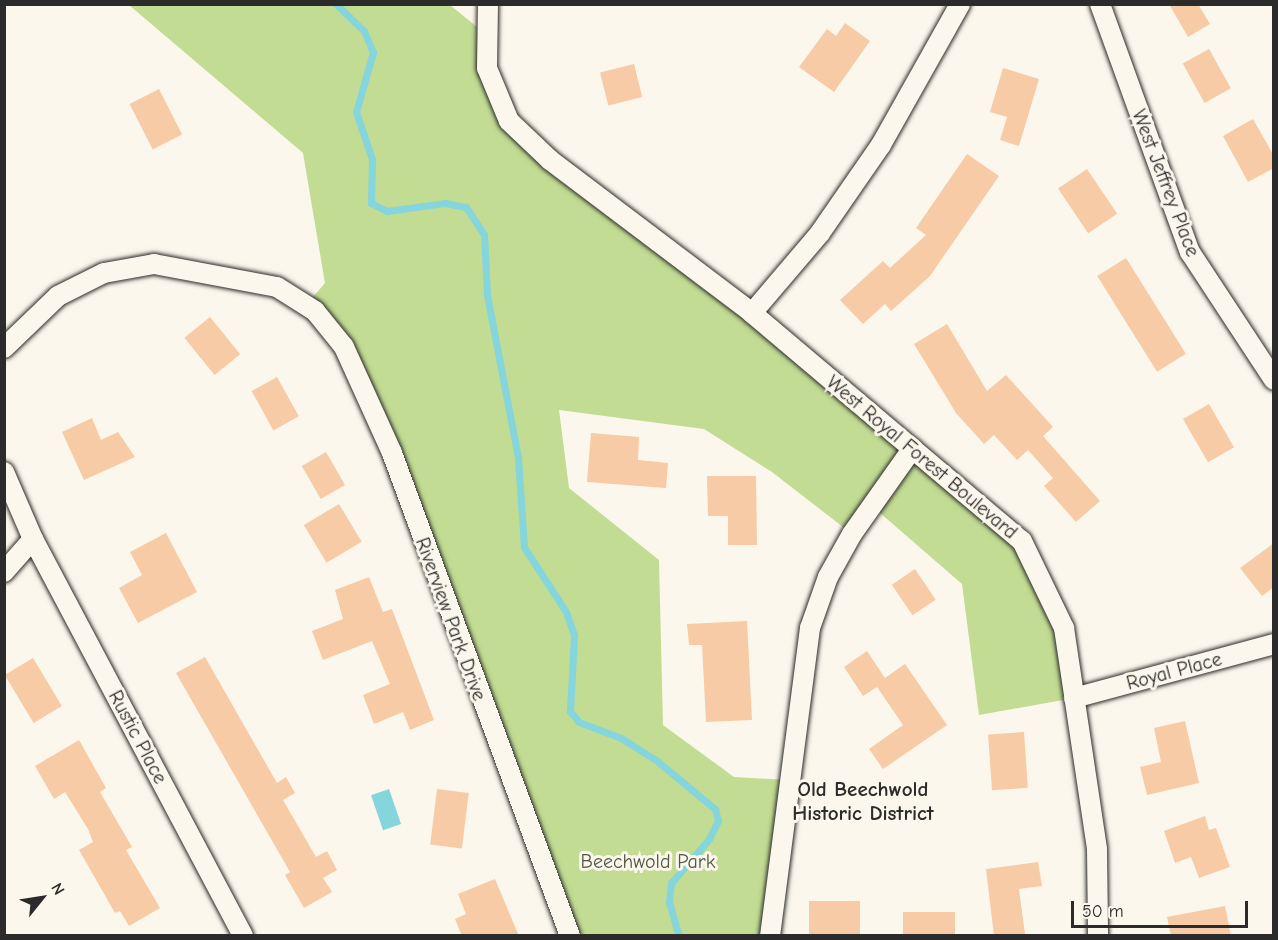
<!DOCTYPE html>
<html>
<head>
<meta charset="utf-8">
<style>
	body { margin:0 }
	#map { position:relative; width:1278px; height:940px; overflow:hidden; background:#fbf7ec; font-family:"Comic Neue",sans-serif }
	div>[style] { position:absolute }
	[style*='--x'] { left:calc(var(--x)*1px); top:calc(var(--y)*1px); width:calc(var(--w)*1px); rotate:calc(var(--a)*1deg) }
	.green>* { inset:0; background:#c2dc93 }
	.water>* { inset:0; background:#84d5dc; transform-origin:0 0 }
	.stream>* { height:7px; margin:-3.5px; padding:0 3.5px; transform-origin:3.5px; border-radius:3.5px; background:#84d5dc }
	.building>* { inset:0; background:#f7cba6; transform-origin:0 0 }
	.roads { filter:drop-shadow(0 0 2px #2b2b2b) drop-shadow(0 0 2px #2b2b2b) }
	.minor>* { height:20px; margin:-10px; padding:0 10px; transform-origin:10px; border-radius:10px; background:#fbf7ec }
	span { translate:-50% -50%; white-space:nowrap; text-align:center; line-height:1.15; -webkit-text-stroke:6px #fbf7ec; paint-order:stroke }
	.street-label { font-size:20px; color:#2b2b2b }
	.park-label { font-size:20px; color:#515745 }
	.neighbourhood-label { font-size:21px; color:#2b2b2b; font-weight:700 }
	.frame { position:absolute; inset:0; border:6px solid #2b2b2b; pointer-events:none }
	.north { position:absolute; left:12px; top:868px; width:60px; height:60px; -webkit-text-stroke:4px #fbf7ec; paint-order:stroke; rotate:60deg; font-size:16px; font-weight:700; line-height:24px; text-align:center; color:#2b2b2b }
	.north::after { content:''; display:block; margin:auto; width:21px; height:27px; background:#2b2b2b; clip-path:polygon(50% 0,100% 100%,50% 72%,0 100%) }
	.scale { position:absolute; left:1071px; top:901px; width:177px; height:27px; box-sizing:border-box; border:3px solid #2b2b2b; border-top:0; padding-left:8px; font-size:18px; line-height:21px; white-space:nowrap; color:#2b2b2b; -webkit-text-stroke:4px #fbf7ec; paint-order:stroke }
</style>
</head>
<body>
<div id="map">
	<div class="green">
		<div style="clip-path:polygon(129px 5px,450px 5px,488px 36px,509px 121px,1022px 541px,1064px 628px,1074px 698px,979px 715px,962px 584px,872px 506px,852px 534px,772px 472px,704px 429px,559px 410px,569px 488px,659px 560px,663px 725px,734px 777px,787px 780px,770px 935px,570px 935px,344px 347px,306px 305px,325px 283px,303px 153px)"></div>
	</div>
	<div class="water">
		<div style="left:389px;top:789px;width:37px;height:19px;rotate:71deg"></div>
	</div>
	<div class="stream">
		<div style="--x:336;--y:4;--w:39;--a:44"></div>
		<div style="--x:364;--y:31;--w:23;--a:67"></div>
		<div style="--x:373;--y:52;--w:62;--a:105.8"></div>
		<div style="--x:356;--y:112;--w:50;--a:71.2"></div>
		<div style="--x:372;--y:159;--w:44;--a:91.3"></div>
		<div style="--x:371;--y:203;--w:18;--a:27"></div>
		<div style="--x:387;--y:211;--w:59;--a:-7.9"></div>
		<div style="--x:445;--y:203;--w:21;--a:11"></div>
		<div style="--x:466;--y:207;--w:33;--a:57"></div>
		<div style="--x:484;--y:235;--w:60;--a:87.1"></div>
		<div style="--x:487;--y:295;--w:166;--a:79.2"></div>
		<div style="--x:518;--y:458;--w:89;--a:86.1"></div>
		<div style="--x:524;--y:547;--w:77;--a:57.1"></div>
		<div style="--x:566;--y:612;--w:24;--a:71"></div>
		<div style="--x:574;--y:635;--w:76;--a:93"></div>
		<div style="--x:570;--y:711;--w:14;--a:51"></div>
		<div style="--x:579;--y:722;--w:45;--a:20.9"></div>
		<div style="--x:621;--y:738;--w:41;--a:32.2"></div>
		<div style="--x:656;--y:760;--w:77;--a:39.7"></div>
		<div style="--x:715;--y:809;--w:12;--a:76"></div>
		<div style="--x:718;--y:821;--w:20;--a:117"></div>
		<div style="--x:709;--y:839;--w:58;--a:130.8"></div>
		<div style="--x:671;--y:883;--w:19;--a:96"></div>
		<div style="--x:669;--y:902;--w:35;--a:74"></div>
	</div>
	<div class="building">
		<div style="clip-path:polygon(1169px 4px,1198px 4px,1210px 24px,1188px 37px)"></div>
		<div style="clip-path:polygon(845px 23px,870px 41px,834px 92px,799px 67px,827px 29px,836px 36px)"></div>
		<div style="left:1209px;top:49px;width:45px;height:30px;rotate:61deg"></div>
		<div style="left:634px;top:64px;width:34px;height:35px;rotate:76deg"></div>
		<div style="clip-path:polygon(1003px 68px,1039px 79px,1019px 146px,1000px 140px,1007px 117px,990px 112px)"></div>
		<div style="left:159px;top:89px;width:51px;height:33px;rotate:63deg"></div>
		<div style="clip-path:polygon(1253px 119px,1274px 156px,1274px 168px,1248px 182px,1223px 136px)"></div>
		<div style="clip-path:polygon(967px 154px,999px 176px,930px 276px,891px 311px,885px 304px,863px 324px,840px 300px,883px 261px,890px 268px,926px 235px,916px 228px)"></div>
		<div style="left:1087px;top:169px;width:54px;height:35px;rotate:56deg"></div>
		<div style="left:1126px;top:258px;width:113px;height:34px;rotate:58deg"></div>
		<div style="left:210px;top:317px;width:48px;height:33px;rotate:51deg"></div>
		<div style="clip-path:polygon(947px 324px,987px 391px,1006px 375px,1053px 427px,1043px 436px,1100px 501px,1076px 522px,1044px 486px,1053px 478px,1028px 450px,1017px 460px,994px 435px,984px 444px,956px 413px,914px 344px)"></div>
		<div style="left:277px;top:377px;width:45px;height:29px;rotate:61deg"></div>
		<div style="left:1209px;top:404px;width:50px;height:30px;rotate:60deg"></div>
		<div style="clip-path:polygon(92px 418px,101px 440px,118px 432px,135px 457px,84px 480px,62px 432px)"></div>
		<div style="clip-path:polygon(591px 433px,639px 437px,638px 460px,668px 463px,666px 488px,587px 482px)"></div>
		<div style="left:326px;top:452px;width:38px;height:28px;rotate:60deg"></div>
		<div style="clip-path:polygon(707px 476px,756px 476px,757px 545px,728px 545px,728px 516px,708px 516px)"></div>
		<div style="left:339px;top:504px;width:44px;height:41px;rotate:59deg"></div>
		<div style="clip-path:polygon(166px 533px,197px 592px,138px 623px,119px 588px,142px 575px,130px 552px)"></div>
		<div style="clip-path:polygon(1274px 543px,1274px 587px,1262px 596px,1240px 568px)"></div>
		<div style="left:915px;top:569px;width:37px;height:28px;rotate:56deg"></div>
		<div style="clip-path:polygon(369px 577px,383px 612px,392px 609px,434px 720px,410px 730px,403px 712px,374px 724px,363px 695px,390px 684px,372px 641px,323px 660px,312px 631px,343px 619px,335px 590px)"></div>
		<div style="clip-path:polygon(747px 621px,752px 720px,706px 722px,702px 645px,689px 645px,687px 624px)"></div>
		<div style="clip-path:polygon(867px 651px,885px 678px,905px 664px,947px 725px,883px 769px,869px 749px,903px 725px,877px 687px,863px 696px,844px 667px)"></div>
		<div style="clip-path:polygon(205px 657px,277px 783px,286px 777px,295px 793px,283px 800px,316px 857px,327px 851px,337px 870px,323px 878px,332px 892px,304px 908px,285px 875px,290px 872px,176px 673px)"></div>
		<div style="left:33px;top:658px;width:56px;height:33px;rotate:59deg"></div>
		<div style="clip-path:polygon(1185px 721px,1199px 783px,1147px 795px,1140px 767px,1161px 762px,1154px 728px)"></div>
		<div style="left:1024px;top:732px;width:56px;height:36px;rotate:86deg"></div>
		<div style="clip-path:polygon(79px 740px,106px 788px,100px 792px,132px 847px,126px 850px,160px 908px,129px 926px,120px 911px,115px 913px,79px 850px,93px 842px,88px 829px,65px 792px,54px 799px,35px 766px)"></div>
		<div style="left:437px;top:789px;width:32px;height:56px;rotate:7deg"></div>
		<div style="clip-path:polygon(1205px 816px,1209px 830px,1216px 828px,1230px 867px,1199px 878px,1191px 857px,1175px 863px,1164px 831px)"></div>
		<div style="clip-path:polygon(1038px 862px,1042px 886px,1019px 889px,1025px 934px,994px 936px,986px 869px)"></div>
		<div style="clip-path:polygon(495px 879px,519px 936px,462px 936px,455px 919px,466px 914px,458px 894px)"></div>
		<div style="left:860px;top:901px;width:35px;height:51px;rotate:90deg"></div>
		<div style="clip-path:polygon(1225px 906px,1231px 936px,1171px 936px,1167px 917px)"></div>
		<div style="left:903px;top:912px;width:52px;height:24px"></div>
	</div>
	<div class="roads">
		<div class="minor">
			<div style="--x:488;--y:4;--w:64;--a:90.9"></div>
			<div style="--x:487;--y:68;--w:57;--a:67.5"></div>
			<div style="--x:509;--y:121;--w:57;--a:43.6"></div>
			<div style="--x:550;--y:160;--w:253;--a:37.1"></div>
			<div style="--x:752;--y:313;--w:353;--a:40.2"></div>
			<div style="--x:1022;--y:541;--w:97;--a:64.2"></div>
			<div style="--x:1064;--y:628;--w:224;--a:81.5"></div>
			<div style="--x:1097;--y:850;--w:86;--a:89.3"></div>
			<div style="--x:1100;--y:4;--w:264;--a:70.1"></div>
			<div style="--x:1190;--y:252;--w:153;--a:56.7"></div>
			<div style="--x:752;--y:313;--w:105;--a:-49.6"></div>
			<div style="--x:820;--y:233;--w:107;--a:-55.3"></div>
			<div style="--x:881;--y:145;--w:162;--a:-60.7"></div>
			<div style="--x:4;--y:348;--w:75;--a:-43.9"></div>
			<div style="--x:58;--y:296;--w:51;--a:-26.6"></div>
			<div style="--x:104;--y:273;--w:51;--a:-10.2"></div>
			<div style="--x:154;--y:264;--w:125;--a:10.6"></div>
			<div style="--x:277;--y:287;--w:45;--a:32.3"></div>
			<div style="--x:315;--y:311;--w:46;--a:51.1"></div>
			<div style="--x:344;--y:347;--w:116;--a:65.6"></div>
			<div style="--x:392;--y:453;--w:515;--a:69.77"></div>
			<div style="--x:4;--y:472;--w:73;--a:66.6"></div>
			<div style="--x:33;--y:539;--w:449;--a:62.1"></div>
			<div style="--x:4;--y:572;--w:44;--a:-48.7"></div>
			<div style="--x:1074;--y:698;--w:207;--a:-15.1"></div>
			<div style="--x:770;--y:936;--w:311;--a:-82.6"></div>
			<div style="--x:810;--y:628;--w:54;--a:-70.6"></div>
			<div style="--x:828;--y:577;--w:49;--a:-60.8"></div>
			<div style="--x:852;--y:534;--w:105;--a:-54.7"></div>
		</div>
	</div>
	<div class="street-label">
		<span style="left:1166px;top:183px;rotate:69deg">West Jeffrey Place</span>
		<span style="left:922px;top:457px;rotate:40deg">West Royal Forest Boulevard</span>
		<span style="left:451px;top:619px;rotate:70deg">Riverview Park Drive</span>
		<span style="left:1174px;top:671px;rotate:-15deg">Royal Place</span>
		<span style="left:138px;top:737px;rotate:62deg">Rustic Place</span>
	</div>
	<div class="park-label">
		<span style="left:648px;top:861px">Beechwold Park</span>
	</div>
	<div class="neighbourhood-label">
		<span style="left:863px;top:801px">Old Beechwold<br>Historic District</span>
	</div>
	<div class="frame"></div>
	<div class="north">N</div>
	<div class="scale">50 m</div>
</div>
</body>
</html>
